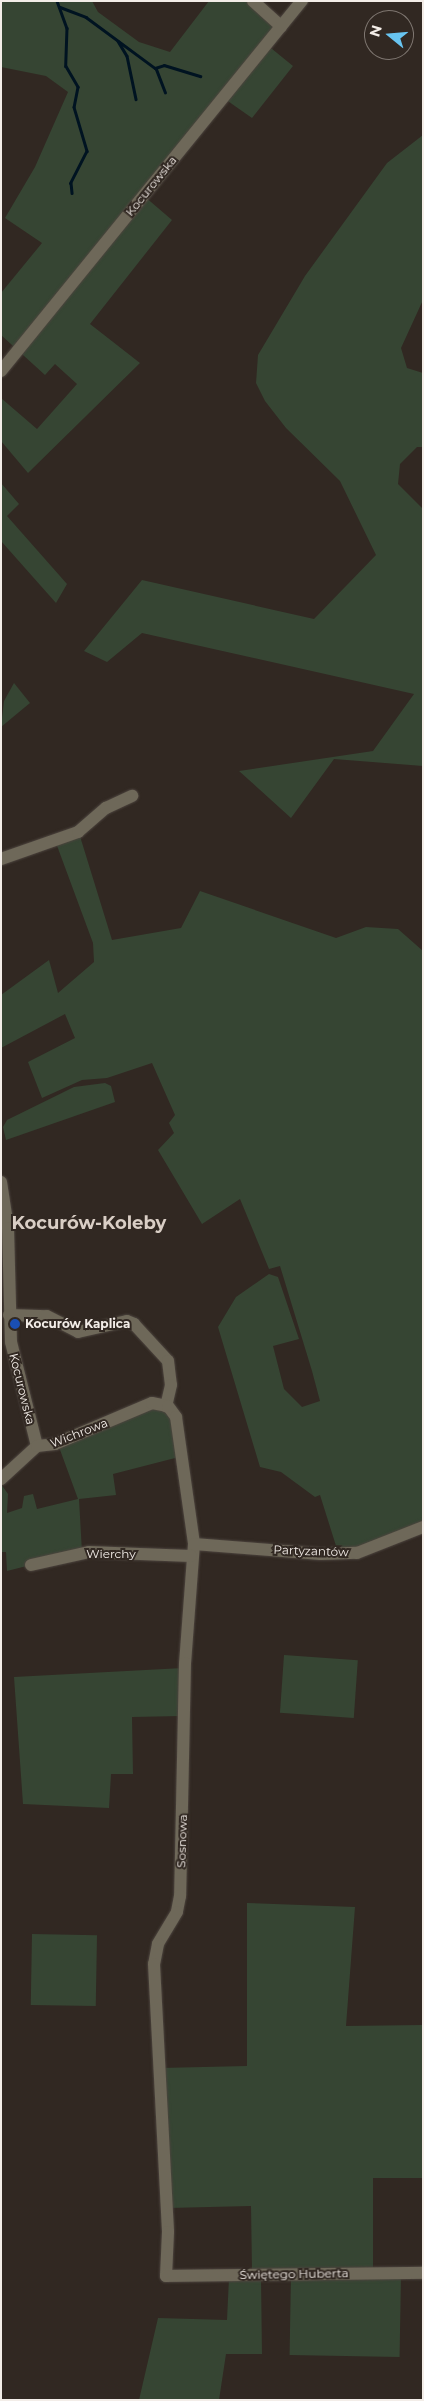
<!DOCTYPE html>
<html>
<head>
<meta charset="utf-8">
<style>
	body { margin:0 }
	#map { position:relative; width:424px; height:2401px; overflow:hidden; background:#312822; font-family:Montserrat,sans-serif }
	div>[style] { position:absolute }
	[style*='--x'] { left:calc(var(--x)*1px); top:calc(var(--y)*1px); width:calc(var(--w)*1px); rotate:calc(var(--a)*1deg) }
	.green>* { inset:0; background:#364533; transform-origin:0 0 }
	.stream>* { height:2.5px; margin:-1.25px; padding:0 1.25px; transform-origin:1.25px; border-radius:1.25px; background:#001321 }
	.roads { filter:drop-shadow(0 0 1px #4c443e) drop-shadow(0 0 1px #4c443e) }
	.minor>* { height:12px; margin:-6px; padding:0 6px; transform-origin:6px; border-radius:6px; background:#6e6859 }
	.dots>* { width:14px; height:14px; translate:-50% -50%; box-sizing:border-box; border:2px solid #312822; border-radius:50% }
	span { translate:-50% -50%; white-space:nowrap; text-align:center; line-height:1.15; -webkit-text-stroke:4px #312822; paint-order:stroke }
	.street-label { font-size:12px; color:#f3ede8 }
	.poi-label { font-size:12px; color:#f3ede8; font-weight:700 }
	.left { translate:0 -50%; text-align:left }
	.district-label { font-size:18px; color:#d9cec5; font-weight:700 }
	.frame { position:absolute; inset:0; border:2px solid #f3ede8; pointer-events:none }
	.north { position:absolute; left:364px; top:10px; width:50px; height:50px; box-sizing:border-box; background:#312822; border:1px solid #7f7771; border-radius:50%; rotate:287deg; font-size:14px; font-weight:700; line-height:20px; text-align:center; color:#f3ede8 }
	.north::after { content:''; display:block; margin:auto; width:18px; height:22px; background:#68c4f0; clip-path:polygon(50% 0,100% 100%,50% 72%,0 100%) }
</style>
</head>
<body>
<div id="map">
	<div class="green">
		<div style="clip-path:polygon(1px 1px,92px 1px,98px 12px,139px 42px,170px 52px,209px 1px,253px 1px,281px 26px,266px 44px,293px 66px,252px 118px,222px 97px,144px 196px,172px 220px,90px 324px,140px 363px,28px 473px,1px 441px,1px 398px,37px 429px,77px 384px,55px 364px,45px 375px,1px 335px,1px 293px,42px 243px,5px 218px,35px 167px,68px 92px,46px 76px,1px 67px)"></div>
		<div style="clip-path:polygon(423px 135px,423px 300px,401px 348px,407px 368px,423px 373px,423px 447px,417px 447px,400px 464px,398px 484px,423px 509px,423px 766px,334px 759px,291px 818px,239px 771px,373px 751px,414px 694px,142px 633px,107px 662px,84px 651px,142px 580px,314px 619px,376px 555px,340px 481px,286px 428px,265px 401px,256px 383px,258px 355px,305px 276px,387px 163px)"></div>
		<div style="clip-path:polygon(1px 483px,19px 504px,7px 516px,67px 584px,56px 603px,1px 541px)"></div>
		<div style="clip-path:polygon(14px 683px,30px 703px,1px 727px,4px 701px)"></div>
		<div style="clip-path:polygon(79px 833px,112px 940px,181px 928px,200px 891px,336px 938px,366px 927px,398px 929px,423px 951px,423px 1526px,373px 1546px,337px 1549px,320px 1495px,315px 1497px,281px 1472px,260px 1467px,218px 1327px,236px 1297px,269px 1274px,278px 1277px,299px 1339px,273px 1346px,284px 1389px,302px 1407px,320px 1401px,312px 1371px,280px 1266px,269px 1269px,240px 1199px,202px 1224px,158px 1150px,174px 1133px,169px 1123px,175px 1115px,152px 1063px,107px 1078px,82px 1080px,42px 1098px,28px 1062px,75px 1038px,65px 1014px,1px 1048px,1px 995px,49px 960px,58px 993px,94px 962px,93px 943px,56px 843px)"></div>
		<div style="clip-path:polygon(105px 1083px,111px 1086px,115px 1102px,6px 1140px,3px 1127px,7px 1120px,74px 1087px)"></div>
		<div style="clip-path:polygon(149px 1407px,164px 1410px,173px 1421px,179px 1457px,113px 1474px,116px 1495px,79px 1499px,82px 1552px,7px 1571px,6px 1552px,1px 1552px,1px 1484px,8px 1494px,7px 1513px,22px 1508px,24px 1496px,33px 1494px,37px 1509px,78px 1499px,59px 1447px)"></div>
		<div style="left:284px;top:1655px;width:74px;height:58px;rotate:4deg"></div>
		<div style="clip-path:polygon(183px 1668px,181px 1716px,132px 1717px,133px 1774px,111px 1774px,109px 1808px,23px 1804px,14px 1677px)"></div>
		<div style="clip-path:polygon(247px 1903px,355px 1907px,346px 2026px,423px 2025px,423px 2178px,373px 2178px,373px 2271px,252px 2271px,251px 2206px,168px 2208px,160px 2068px,247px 2066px)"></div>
		<div style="left:32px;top:1934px;width:65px;height:71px;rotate:1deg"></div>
		<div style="left:401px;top:2275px;width:82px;height:110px;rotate:91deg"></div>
		<div style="clip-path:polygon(261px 2277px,262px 2354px,226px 2354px,219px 2400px,139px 2400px,158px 2318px,227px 2320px,229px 2278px)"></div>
	</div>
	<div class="stream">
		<div style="--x:57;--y:1;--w:29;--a:70"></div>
		<div style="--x:67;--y:28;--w:38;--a:92"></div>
		<div style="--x:66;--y:66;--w:24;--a:60"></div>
		<div style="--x:78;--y:87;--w:20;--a:101"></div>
		<div style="--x:74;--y:107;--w:46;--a:73.5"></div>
		<div style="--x:87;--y:151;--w:36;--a:117"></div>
		<div style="--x:71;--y:183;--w:10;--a:84"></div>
		<div style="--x:60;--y:7;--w:28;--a:21"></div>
		<div style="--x:86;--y:17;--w:86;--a:36.5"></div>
		<div style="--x:155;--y:68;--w:9;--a:-18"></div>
		<div style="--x:164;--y:65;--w:38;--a:17"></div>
		<div style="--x:118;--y:41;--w:17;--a:59"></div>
		<div style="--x:127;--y:56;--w:44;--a:78.2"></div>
		<div style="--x:156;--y:68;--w:26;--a:69"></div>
	</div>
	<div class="roads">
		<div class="minor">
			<div style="--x:253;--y:1;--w:38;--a:42"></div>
			<div style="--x:1;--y:371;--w:477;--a:-50.9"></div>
			<div style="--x:1;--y:859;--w:82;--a:-19.3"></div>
			<div style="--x:78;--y:832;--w:37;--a:-41"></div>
			<div style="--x:106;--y:808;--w:29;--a:-25"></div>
			<div style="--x:1;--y:1182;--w:47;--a:81.3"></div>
			<div style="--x:8;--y:1228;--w:114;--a:88.5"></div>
			<div style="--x:11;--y:1342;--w:107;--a:76"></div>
			<div style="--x:9;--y:1315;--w:38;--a:2"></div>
			<div style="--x:47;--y:1316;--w:35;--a:27"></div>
			<div style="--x:78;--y:1332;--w:50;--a:-12.7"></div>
			<div style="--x:127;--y:1321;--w:8;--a:23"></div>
			<div style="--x:134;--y:1324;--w:50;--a:47.4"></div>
			<div style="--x:168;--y:1361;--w:24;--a:83"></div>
			<div style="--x:171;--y:1385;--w:22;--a:103"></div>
			<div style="--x:1;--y:1479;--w:49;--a:-42.5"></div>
			<div style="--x:37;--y:1446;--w:18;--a:-6"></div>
			<div style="--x:55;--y:1444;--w:105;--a:-22.9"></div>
			<div style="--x:152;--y:1403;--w:16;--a:11"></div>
			<div style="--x:168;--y:1406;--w:14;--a:54"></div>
			<div style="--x:176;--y:1417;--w:128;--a:81.9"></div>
			<div style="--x:194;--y:1544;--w:119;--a:94.3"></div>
			<div style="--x:185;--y:1663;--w:233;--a:91.2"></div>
			<div style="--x:180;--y:1896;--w:16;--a:101"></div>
			<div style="--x:177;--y:1912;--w:37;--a:121"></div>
			<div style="--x:158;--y:1944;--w:20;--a:101"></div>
			<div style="--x:154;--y:1964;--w:268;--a:87"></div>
			<div style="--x:168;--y:2232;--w:44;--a:92.6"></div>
			<div style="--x:166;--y:2276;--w:257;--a:-0.7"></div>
			<div style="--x:194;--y:1544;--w:127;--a:4.5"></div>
			<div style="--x:321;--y:1554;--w:36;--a:-2"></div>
			<div style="--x:357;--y:1553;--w:71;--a:-21.5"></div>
			<div style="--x:31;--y:1565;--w:59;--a:-12.6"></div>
			<div style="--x:89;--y:1552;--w:102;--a:2.2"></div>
		</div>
	</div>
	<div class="dots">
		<div style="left:15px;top:1324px;background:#1a4fb4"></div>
	</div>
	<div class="street-label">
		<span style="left:151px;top:186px;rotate:-51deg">Kocurowska</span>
		<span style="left:22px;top:1389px;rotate:76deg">Kocurowska</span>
		<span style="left:79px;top:1433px;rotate:-21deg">Wichrowa</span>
		<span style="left:311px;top:1551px;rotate:2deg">Partyzantów</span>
		<span style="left:111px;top:1554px">Wierchy</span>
		<span style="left:182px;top:1841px;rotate:-88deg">Sosnowa</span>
		<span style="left:294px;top:2274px;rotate:-1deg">Świętego Huberta</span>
	</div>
	<div class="poi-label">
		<span class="left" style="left:25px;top:1324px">Kocurów Kaplica</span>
	</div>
	<div class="district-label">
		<span style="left:89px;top:1223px">Kocurów-Koleby</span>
	</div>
	<div class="frame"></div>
	<div class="north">N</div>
</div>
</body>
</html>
